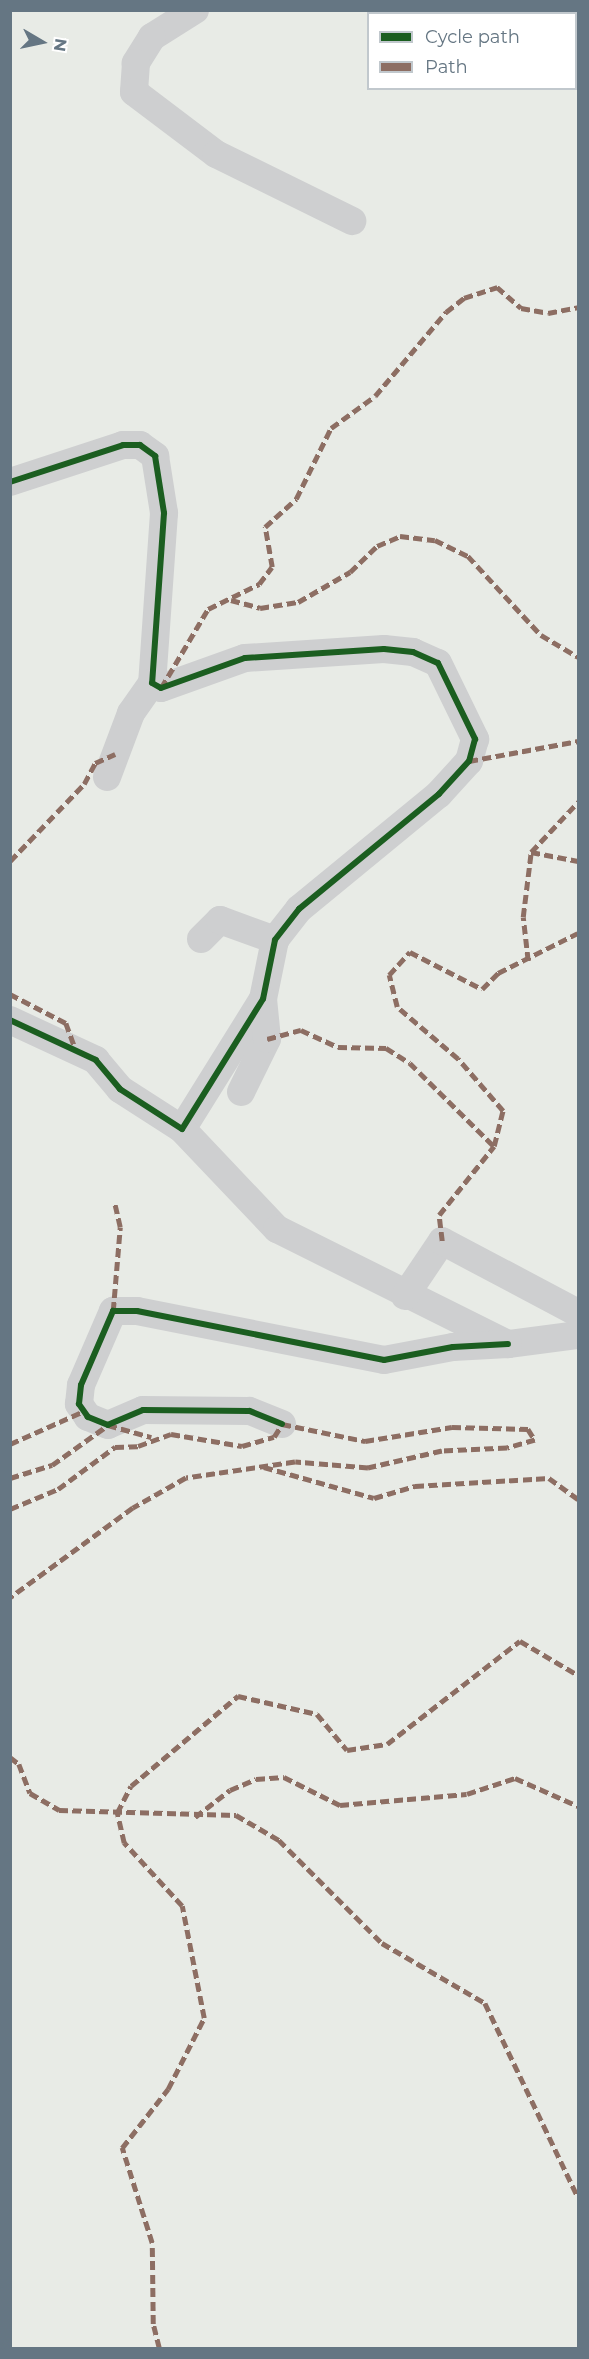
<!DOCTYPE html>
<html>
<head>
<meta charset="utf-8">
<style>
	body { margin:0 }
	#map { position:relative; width:589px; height:2359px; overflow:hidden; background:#f9f9f9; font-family:Montserrat,sans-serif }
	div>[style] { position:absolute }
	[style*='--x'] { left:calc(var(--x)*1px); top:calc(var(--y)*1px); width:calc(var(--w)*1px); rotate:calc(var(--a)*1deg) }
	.green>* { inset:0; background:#e8ebe6 }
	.minor>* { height:28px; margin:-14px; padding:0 14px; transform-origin:14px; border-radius:14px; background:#cecfd0 }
	.quiet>* { height:4.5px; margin-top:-2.25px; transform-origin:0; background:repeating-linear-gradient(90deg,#8d6e63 0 9px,transparent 0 13.5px) }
	.cycleway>* { height:6px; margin:-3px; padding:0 3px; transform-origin:3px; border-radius:3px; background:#1b5e20 }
	span { translate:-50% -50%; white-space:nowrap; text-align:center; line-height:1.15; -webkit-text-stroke:6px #fff; paint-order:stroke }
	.frame { position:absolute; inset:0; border:12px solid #657683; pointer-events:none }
	.legend { position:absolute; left:367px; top:12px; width:210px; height:78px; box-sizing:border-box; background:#fff; border:2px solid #c1c8cd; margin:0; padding:8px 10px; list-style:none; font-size:18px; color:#657683 }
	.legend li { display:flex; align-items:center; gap:12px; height:30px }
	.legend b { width:30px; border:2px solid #c1c8cd }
	.north { position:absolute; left:12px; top:12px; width:60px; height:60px; -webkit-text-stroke:4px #fff; paint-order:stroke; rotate:99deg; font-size:16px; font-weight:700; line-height:24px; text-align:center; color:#657683 }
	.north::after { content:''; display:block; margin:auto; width:21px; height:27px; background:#657683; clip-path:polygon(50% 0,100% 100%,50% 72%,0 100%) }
</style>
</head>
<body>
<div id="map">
	<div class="green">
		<div style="clip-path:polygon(evenodd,11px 11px,578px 11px,578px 2348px,11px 2348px,11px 11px,368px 14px,576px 14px,576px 88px,368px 88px,368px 14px)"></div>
	</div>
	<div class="minor">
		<div style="--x:195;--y:10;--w:51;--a:147.9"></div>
		<div style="--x:152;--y:37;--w:31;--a:122"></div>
		<div style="--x:136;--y:63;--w:29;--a:94"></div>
		<div style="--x:134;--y:92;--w:103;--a:37.1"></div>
		<div style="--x:216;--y:154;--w:152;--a:26.2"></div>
		<div style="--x:10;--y:482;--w:119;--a:-18.1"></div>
		<div style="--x:123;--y:445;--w:17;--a:0"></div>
		<div style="--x:140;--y:445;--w:19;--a:36"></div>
		<div style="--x:155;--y:456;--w:58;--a:81"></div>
		<div style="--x:164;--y:513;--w:170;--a:94"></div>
		<div style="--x:152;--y:683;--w:10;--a:29"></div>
		<div style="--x:161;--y:688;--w:89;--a:-19.7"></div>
		<div style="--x:245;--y:658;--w:139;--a:-3.7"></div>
		<div style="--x:384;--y:649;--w:29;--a:6"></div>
		<div style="--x:413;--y:652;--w:27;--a:24"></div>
		<div style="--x:438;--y:663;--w:85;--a:64"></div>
		<div style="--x:475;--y:739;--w:23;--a:105"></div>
		<div style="--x:469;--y:761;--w:45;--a:132.3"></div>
		<div style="--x:439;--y:794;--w:181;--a:140.6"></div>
		<div style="--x:299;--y:909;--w:39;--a:128"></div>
		<div style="--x:275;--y:940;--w:60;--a:101.5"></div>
		<div style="--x:263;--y:999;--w:153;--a:121.9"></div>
		<div style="--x:182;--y:1129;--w:74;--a:-147.2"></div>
		<div style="--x:120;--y:1089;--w:38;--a:-130"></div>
		<div style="--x:96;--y:1060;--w:95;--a:-155.1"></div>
		<div style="--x:107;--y:777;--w:68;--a:-69.4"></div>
		<div style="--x:131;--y:713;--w:37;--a:-55"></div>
		<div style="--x:201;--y:939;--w:27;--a:-45"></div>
		<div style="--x:220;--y:920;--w:59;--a:20"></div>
		<div style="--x:241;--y:1092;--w:59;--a:-63.9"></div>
		<div style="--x:267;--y:1039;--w:40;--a:-95.7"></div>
		<div style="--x:182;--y:1129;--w:138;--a:46.5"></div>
		<div style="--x:277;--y:1229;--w:258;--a:26.5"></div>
		<div style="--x:508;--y:1344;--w:71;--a:-7.3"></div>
		<div style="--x:405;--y:1296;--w:66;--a:-56.1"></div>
		<div style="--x:442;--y:1241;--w:154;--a:27.9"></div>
		<div style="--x:282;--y:1424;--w:35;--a:-158"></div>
		<div style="--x:249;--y:1411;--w:106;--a:-179.5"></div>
		<div style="--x:143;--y:1410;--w:38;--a:157"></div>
		<div style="--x:108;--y:1425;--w:22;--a:-158"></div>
		<div style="--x:88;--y:1417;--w:16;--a:-125"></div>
		<div style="--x:79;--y:1404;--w:19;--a:-84"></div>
		<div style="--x:81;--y:1385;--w:81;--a:-66.6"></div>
		<div style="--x:113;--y:1311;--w:24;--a:0"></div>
		<div style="--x:137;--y:1311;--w:252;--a:11.2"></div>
		<div style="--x:384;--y:1360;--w:70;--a:-10.7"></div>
		<div style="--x:453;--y:1347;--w:55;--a:-3.1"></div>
	</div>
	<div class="quiet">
		<div style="--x:231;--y:600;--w:30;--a:15"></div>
		<div style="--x:260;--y:608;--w:38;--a:-9"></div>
		<div style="--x:298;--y:602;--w:60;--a:-30"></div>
		<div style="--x:350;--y:572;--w:37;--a:-44"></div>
		<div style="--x:377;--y:546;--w:25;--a:-23"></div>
		<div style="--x:400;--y:536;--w:35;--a:7"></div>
		<div style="--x:435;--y:540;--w:37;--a:26"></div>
		<div style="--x:468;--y:556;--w:108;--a:47.3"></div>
		<div style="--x:541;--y:635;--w:43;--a:30.7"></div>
		<div style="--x:161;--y:688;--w:92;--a:-59.3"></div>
		<div style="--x:208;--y:609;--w:57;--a:-26.1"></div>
		<div style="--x:259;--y:584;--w:21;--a:-53"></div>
		<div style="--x:272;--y:567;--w:41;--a:-99.9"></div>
		<div style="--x:265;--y:527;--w:42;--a:-42.1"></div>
		<div style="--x:296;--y:499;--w:79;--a:-63.8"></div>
		<div style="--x:331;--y:428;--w:54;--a:-36"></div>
		<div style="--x:375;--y:396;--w:110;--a:-49.8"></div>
		<div style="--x:446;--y:312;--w:23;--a:-38"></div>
		<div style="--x:464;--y:298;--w:35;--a:-18"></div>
		<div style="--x:497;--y:287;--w:32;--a:41"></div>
		<div style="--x:521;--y:308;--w:27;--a:10"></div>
		<div style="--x:548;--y:313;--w:31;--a:-11"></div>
		<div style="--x:469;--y:761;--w:111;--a:-10.4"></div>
		<div style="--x:531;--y:852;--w:48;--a:10.8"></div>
		<div style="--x:10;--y:861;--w:107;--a:-46.1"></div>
		<div style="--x:84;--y:784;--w:24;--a:-62"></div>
		<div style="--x:95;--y:763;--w:22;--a:-24"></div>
		<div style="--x:528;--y:961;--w:44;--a:-96.5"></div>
		<div style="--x:523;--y:917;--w:65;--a:-83"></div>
		<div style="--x:531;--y:852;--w:69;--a:-46.8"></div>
		<div style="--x:10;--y:994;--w:63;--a:27.4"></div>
		<div style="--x:66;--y:1023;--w:27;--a:70"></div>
		<div style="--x:267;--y:1039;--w:35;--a:-15"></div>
		<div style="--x:301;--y:1030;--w:41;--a:24.7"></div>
		<div style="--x:338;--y:1047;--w:48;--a:1.2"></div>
		<div style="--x:386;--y:1048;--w:28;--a:32"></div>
		<div style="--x:410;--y:1063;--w:118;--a:44.7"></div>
		<div style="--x:442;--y:1241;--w:26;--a:-97"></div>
		<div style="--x:439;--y:1215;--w:88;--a:-51.4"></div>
		<div style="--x:494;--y:1146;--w:36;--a:-76"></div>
		<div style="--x:503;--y:1111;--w:69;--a:-130.9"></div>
		<div style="--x:458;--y:1059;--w:80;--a:-139.6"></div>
		<div style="--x:397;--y:1007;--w:33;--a:-104"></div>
		<div style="--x:389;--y:975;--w:31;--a:-48"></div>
		<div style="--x:410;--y:952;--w:81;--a:27.2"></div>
		<div style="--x:482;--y:989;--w:23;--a:-45"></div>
		<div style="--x:498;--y:973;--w:89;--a:-26.6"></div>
		<div style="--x:113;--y:1311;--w:84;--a:-85.2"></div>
		<div style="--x:120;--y:1227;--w:23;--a:-103"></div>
		<div style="--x:10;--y:1444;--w:81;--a:-24"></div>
		<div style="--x:264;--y:1467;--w:114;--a:15.7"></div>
		<div style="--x:374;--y:1498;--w:43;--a:-16.3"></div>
		<div style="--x:415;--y:1486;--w:134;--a:-3.4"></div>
		<div style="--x:549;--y:1478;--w:36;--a:36"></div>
		<div style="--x:10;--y:1478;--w:44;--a:-17.2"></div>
		<div style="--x:52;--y:1465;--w:69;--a:-35.5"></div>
		<div style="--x:108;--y:1425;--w:45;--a:15.6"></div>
		<div style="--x:10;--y:1509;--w:52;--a:-22.6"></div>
		<div style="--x:58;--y:1489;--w:71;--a:-36.4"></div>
		<div style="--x:115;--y:1447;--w:23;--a:-2"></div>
		<div style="--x:138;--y:1446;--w:35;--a:-20"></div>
		<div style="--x:171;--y:1434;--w:72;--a:9.6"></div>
		<div style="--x:242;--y:1446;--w:33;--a:-16"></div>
		<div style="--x:274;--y:1437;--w:15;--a:-58"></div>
		<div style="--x:282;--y:1424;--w:85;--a:11.6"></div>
		<div style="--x:365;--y:1441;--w:88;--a:-9.1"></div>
		<div style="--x:452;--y:1427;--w:76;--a:1.5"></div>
		<div style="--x:528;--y:1429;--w:13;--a:58"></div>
		<div style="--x:535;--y:1440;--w:29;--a:164"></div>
		<div style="--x:507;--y:1448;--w:65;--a:177.4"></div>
		<div style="--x:442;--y:1451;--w:76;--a:167.1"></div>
		<div style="--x:368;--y:1468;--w:73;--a:-175.3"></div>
		<div style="--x:295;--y:1462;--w:110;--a:171.6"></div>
		<div style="--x:186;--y:1478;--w:61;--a:150.5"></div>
		<div style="--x:133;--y:1508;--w:152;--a:143.8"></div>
		<div style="--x:10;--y:1757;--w:11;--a:38"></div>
		<div style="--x:19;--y:1764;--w:31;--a:69"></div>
		<div style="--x:30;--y:1793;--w:34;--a:30"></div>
		<div style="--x:59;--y:1810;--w:177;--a:1.6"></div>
		<div style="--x:236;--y:1815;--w:50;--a:30.2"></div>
		<div style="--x:279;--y:1840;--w:146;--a:45"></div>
		<div style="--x:382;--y:1943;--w:119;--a:30.2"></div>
		<div style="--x:485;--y:2003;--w:215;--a:64.4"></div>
		<div style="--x:195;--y:1817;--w:44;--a:-37.6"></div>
		<div style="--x:230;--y:1790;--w:28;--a:-23"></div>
		<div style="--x:256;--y:1779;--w:28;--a:-4"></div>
		<div style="--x:284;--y:1777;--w:63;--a:26.6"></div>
		<div style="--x:340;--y:1805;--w:127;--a:-5"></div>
		<div style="--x:467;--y:1794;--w:51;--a:-18.4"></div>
		<div style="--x:515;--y:1778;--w:69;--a:24"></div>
		<div style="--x:159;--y:2348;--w:25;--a:-104"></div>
		<div style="--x:153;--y:2324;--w:81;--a:-90.7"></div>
		<div style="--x:152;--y:2243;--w:100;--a:-107.5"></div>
		<div style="--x:122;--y:2148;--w:75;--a:-52.1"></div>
		<div style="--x:168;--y:2089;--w:80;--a:-63.1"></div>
		<div style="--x:204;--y:2018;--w:114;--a:-101.1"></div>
		<div style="--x:182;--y:1906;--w:86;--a:-132.6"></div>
		<div style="--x:124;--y:1843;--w:31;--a:-103"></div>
		<div style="--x:117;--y:1813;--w:30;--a:-63"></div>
		<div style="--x:131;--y:1786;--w:140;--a:-40.1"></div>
		<div style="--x:238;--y:1696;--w:81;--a:12.8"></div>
		<div style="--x:317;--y:1714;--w:47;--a:50.2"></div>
		<div style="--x:347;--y:1750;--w:40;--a:-8.5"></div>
		<div style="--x:387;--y:1744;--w:168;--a:-37.8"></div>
		<div style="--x:520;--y:1641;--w:67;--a:30.4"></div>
	</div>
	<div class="cycleway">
		<div style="--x:10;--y:482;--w:119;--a:-18.1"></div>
		<div style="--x:123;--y:445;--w:17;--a:0"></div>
		<div style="--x:140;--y:445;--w:19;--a:36"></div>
		<div style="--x:155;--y:456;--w:58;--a:81"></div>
		<div style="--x:164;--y:513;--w:170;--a:94"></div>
		<div style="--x:152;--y:683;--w:10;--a:29"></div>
		<div style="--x:161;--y:688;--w:89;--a:-19.7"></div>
		<div style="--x:245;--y:658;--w:139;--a:-3.7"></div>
		<div style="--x:384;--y:649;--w:29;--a:6"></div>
		<div style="--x:413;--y:652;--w:27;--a:24"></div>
		<div style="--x:438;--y:663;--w:85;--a:64"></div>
		<div style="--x:475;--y:739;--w:23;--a:105"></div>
		<div style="--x:469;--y:761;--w:45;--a:132.3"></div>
		<div style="--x:439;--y:794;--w:181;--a:140.6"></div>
		<div style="--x:299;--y:909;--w:39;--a:128"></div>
		<div style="--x:275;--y:940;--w:60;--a:101.5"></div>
		<div style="--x:263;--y:999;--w:153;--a:121.9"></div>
		<div style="--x:182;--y:1129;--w:74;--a:-147.2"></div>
		<div style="--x:120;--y:1089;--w:38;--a:-130"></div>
		<div style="--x:96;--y:1060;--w:95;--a:-155.1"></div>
		<div style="--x:282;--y:1424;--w:35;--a:-158"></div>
		<div style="--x:249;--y:1411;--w:106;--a:-179.5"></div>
		<div style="--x:143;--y:1410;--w:38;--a:157"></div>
		<div style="--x:108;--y:1425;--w:22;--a:-158"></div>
		<div style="--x:88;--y:1417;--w:16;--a:-125"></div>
		<div style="--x:79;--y:1404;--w:19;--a:-84"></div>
		<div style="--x:81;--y:1385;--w:81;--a:-66.6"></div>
		<div style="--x:113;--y:1311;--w:24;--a:0"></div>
		<div style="--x:137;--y:1311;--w:252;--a:11.2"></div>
		<div style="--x:384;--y:1360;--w:70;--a:-10.7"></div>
		<div style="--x:453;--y:1347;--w:55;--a:-3.1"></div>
	</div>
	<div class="frame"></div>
	<ul class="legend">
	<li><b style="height:8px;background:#1b5e20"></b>Cycle path</li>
	<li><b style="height:8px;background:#8d6e63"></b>Path</li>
	</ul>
	<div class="north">N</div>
</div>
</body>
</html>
